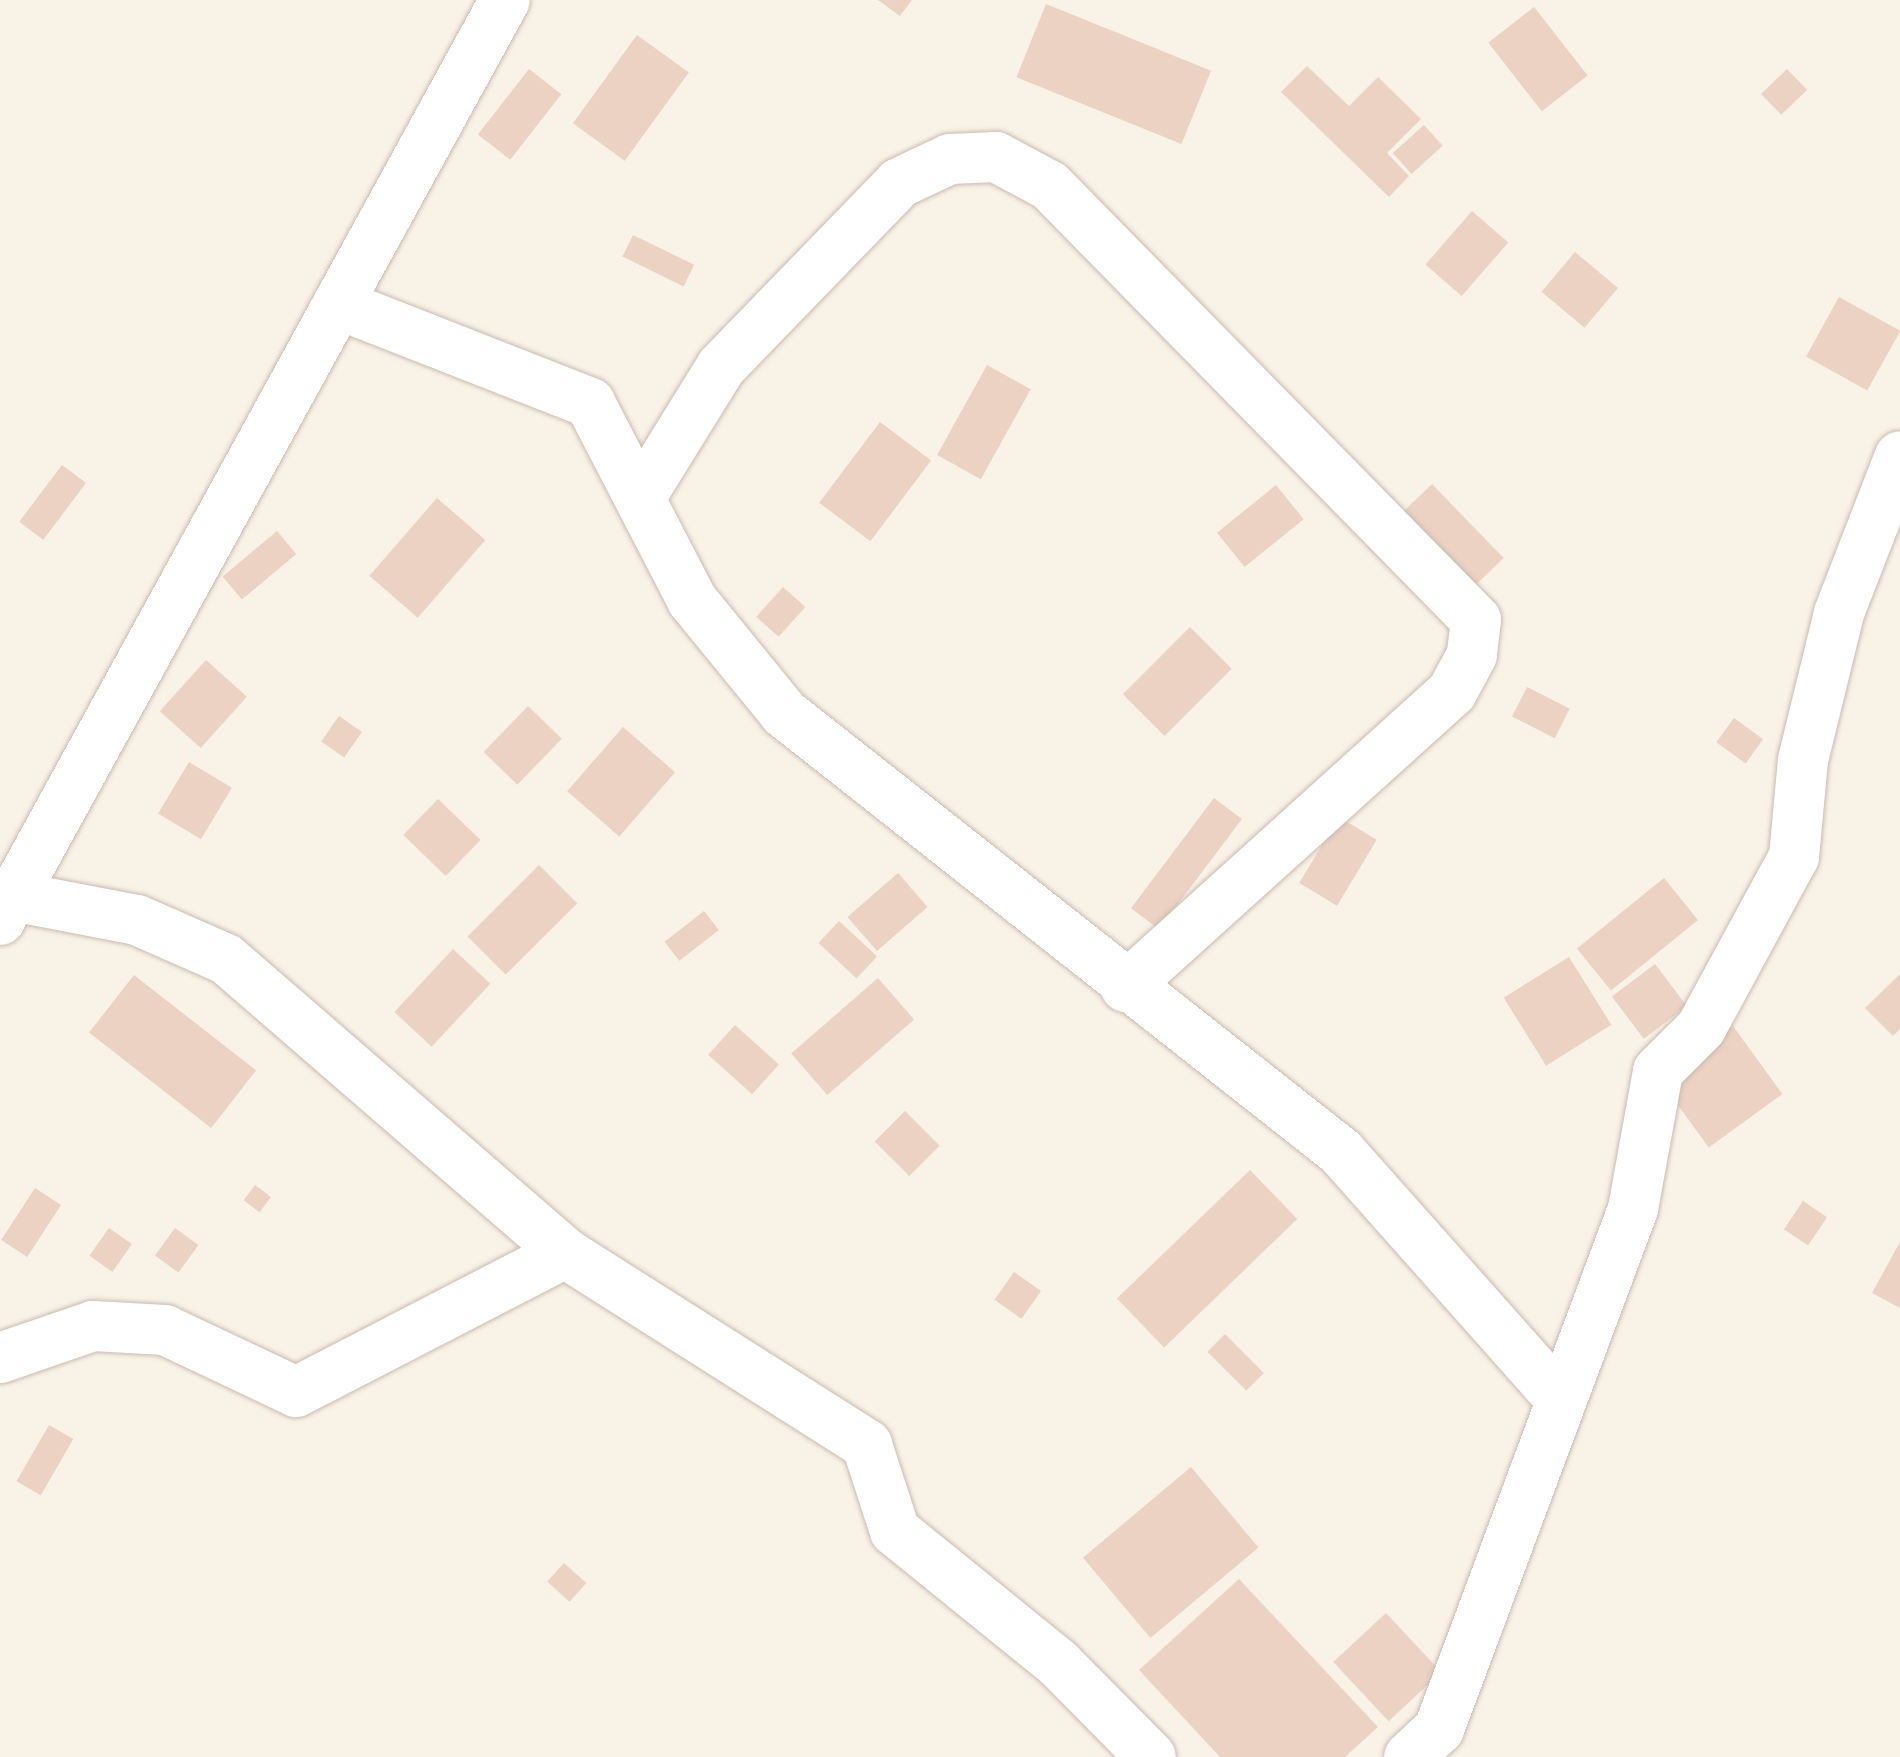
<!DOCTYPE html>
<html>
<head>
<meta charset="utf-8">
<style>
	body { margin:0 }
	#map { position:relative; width:1900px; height:1757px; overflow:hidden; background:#f9f2e7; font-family:"Exo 2",sans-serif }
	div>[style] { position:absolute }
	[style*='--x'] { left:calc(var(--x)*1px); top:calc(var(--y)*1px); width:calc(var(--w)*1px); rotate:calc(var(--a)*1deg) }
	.building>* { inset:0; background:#ebd2c3; transform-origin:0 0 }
	.roads { filter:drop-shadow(0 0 2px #cabaaf) drop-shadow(0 0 2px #cabaaf) }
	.street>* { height:50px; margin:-25px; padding:0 25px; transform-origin:25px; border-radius:25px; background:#fff }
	span { translate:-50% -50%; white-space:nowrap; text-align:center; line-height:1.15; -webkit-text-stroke:10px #fcf6ed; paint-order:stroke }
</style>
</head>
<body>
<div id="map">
	<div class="building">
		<div style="clip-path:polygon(878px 0,912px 0,900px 16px)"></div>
		<div style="left:1046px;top:4px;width:178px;height:79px;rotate:22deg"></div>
		<div style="left:1534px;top:7px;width:87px;height:58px;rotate:52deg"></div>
		<div style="left:637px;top:35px;width:64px;height:109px;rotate:36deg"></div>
		<div style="clip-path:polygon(1307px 66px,1349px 106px,1378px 77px,1421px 119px,1387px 153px,1409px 176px,1389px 197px,1281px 92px)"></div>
		<div style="left:529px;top:69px;width:41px;height:83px;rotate:38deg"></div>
		<div style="left:1787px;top:69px;width:29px;height:36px;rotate:46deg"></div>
		<div style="left:1424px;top:125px;width:28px;height:42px;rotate:48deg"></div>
		<div style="left:1472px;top:211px;width:48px;height:71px;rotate:41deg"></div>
		<div style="left:633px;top:235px;width:68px;height:24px;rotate:26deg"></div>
		<div style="left:1575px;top:252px;width:56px;height:52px;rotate:40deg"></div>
		<div style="left:1839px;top:297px;width:70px;height:68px;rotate:29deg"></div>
		<div style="left:987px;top:365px;width:50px;height:103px;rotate:29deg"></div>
		<div style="left:880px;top:422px;width:64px;height:101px;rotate:37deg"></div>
		<div style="left:62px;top:465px;width:30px;height:71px;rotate:37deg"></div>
		<div style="left:1432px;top:484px;width:103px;height:42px;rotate:46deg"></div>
		<div style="left:1276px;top:485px;width:44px;height:76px;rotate:51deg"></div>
		<div style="left:437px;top:498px;width:64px;height:103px;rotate:41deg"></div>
		<div style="left:277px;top:531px;width:30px;height:71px;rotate:50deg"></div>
		<div style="left:783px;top:587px;width:30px;height:40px;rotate:42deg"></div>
		<div style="left:1190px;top:627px;width:59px;height:95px;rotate:45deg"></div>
		<div style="left:206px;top:660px;width:55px;height:69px;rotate:42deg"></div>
		<div style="left:1527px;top:687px;width:48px;height:33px;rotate:27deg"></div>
		<div style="left:528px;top:706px;width:47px;height:64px;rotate:44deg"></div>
		<div style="left:339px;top:716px;width:28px;height:31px;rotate:35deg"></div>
		<div style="left:1734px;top:718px;width:36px;height:30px;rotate:36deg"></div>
		<div style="left:623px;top:727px;width:69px;height:85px;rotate:41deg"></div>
		<div style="left:189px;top:762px;width:50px;height:60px;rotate:31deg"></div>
		<div style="left:1214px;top:798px;width:35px;height:138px;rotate:37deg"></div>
		<div style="left:438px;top:799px;width:59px;height:50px;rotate:44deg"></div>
		<div style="left:1339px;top:817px;width:44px;height:77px;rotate:31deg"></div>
		<div style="left:539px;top:865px;width:54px;height:101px;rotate:45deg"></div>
		<div style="left:898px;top:873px;width:45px;height:67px;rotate:49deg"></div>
		<div style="left:1664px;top:878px;width:54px;height:112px;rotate:51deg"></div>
		<div style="left:704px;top:911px;width:24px;height:50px;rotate:52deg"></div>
		<div style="left:839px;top:921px;width:52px;height:30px;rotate:43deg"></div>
		<div style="left:453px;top:949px;width:51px;height:86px;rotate:43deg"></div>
		<div style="left:1569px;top:957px;width:80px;height:77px;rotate:58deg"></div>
		<div style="left:1655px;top:964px;width:53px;height:54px;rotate:53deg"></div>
		<div style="clip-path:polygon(1900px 974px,1900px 1029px,1893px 1036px,1865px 1008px)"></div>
		<div style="left:134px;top:975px;width:155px;height:73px;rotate:38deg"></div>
		<div style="left:878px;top:978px;width:55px;height:115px;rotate:49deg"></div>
		<div style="left:735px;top:1025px;width:59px;height:40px;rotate:42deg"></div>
		<div style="left:1733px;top:1026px;width:84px;height:91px;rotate:54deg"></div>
		<div style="left:905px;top:1111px;width:49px;height:43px;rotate:45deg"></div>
		<div style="left:1250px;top:1170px;width:68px;height:185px;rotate:46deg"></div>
		<div style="left:255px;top:1185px;width:20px;height:19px;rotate:37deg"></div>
		<div style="left:35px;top:1188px;width:31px;height:62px;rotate:33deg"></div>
		<div style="left:1803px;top:1201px;width:29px;height:34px;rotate:34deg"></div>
		<div style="left:109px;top:1228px;width:28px;height:34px;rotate:35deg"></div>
		<div style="left:175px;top:1228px;width:29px;height:34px;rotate:36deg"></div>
		<div style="clip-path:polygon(1900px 1242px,1900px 1308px,1872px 1293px)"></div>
		<div style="left:1014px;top:1272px;width:33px;height:34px;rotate:35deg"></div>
		<div style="left:1225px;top:1334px;width:55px;height:25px;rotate:45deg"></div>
		<div style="left:49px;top:1425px;width:28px;height:65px;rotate:30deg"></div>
		<div style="left:1191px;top:1467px;width:105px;height:141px;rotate:50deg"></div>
		<div style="left:564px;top:1563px;width:30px;height:25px;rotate:42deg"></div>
		<div style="clip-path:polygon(1239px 1579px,1378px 1727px,1345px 1757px,1220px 1757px,1139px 1670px)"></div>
		<div style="left:1386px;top:1613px;width:81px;height:72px;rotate:47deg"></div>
	</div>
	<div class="roads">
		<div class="street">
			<div style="--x:338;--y:304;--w:271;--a:21.4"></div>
			<div style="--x:590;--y:403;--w:222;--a:62.6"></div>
			<div style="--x:692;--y:600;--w:146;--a:50.8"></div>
			<div style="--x:784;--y:713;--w:709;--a:38.24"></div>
			<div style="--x:1341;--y:1152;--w:330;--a:48.4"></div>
			<div style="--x:643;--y:493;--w:148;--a:-58.2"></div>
			<div style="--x:721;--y:367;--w:256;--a:-45.9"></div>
			<div style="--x:899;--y:183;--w:56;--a:-25.2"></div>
			<div style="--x:950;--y:159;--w:46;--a:-2.5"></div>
			<div style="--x:996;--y:157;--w:61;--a:28.2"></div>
			<div style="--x:1050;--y:186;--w:608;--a:45.53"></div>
			<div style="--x:1476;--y:620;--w:35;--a:97"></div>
			<div style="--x:1472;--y:655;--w:42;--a:118.4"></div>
			<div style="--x:1452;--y:692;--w:440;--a:137.9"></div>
			<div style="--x:17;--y:897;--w:122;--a:10.9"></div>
			<div style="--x:137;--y:920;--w:97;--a:23.7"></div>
			<div style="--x:226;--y:959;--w:449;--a:40.9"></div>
			<div style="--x:565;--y:1253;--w:358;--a:32.4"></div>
			<div style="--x:867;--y:1445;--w:90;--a:72"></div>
			<div style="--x:895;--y:1531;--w:210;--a:39"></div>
			<div style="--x:1058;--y:1663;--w:132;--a:45.3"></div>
			<div style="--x:0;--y:920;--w:1049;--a:-61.24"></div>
			<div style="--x:0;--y:1358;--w:98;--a:-19"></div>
			<div style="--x:93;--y:1326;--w:72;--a:3.2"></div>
			<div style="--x:165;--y:1330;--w:145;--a:25.3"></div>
			<div style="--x:296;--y:1392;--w:303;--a:-27.3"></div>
			<div style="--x:1409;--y:1757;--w:41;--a:-43"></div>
			<div style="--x:1439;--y:1729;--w:555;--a:-69.54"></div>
			<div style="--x:1633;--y:1209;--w:140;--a:-79.7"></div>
			<div style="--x:1658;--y:1071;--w:61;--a:-45"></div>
			<div style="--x:1701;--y:1028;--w:195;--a:-61.5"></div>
			<div style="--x:1794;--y:857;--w:97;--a:-84.7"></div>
			<div style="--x:1803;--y:760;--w:151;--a:-76.2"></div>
			<div style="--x:1839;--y:613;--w:168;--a:-68.8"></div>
		</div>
	</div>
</div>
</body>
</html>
